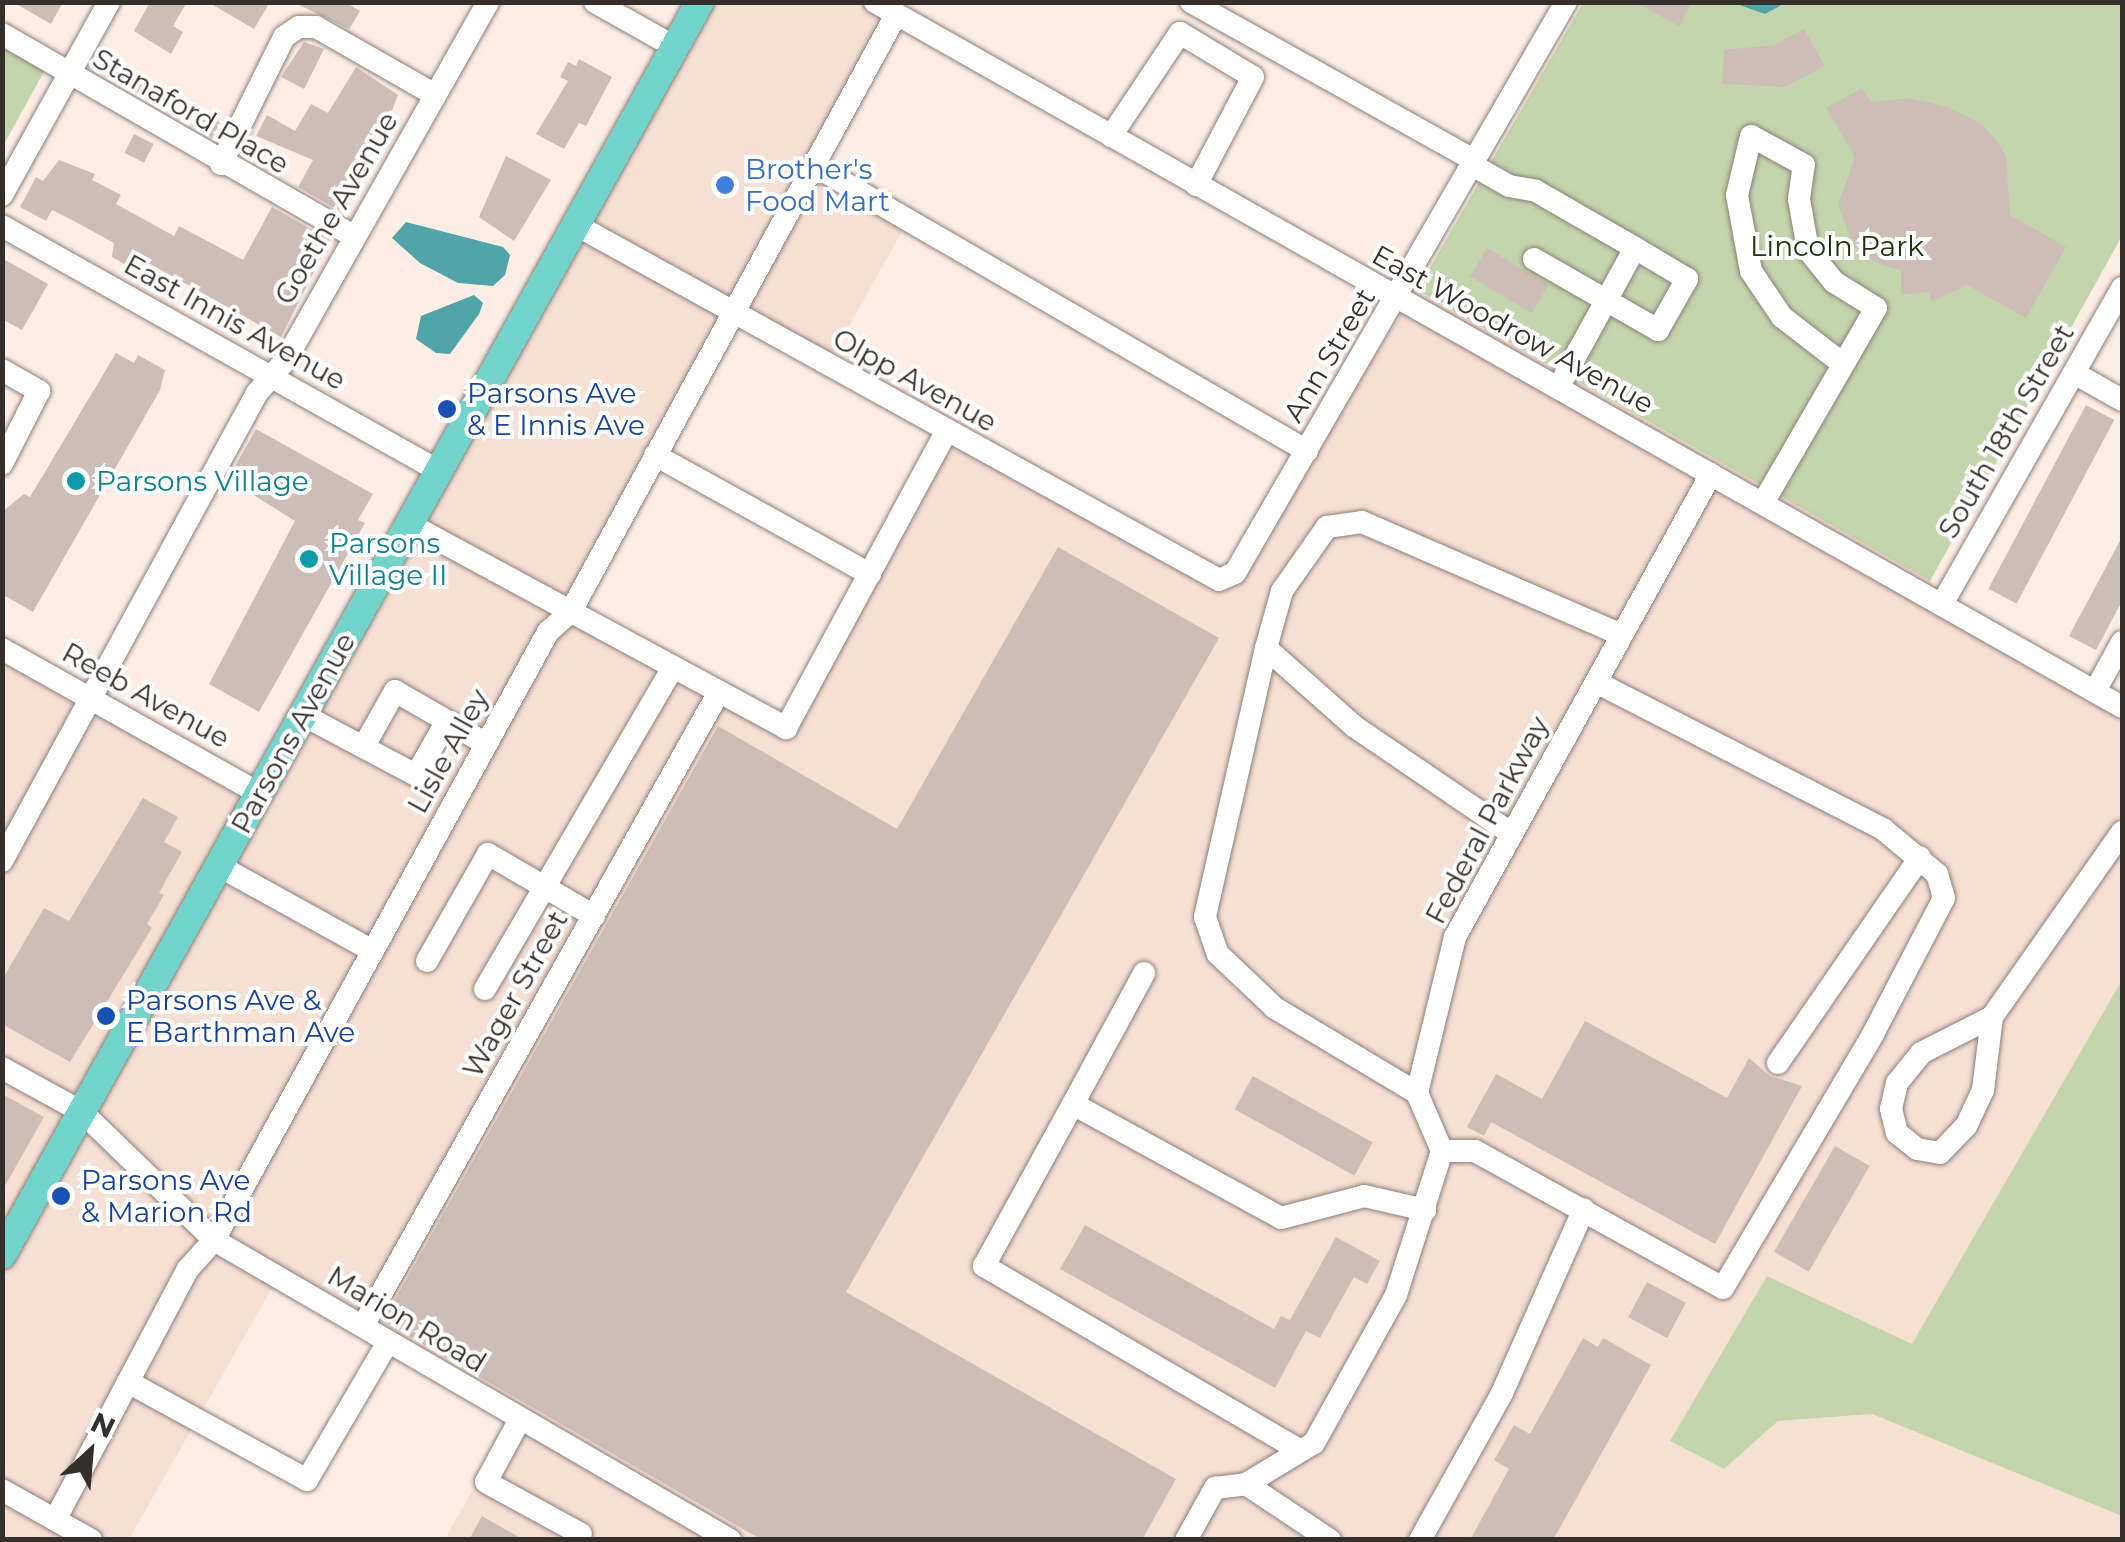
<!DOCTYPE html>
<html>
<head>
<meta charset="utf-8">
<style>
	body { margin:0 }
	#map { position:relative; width:2125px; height:1542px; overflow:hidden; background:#fceee5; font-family:Montserrat,sans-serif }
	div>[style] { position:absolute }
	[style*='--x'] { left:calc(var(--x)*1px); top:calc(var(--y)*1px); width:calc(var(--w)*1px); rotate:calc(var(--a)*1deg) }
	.built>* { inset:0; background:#f5e0d4 }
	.green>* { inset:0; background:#c3d5ac }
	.water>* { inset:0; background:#51a4a7 }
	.building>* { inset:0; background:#ccbeb6; transform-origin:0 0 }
	.roads { filter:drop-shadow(0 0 2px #8c7f77) drop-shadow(0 0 2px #8c7f77) }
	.minor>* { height:22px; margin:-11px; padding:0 11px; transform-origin:11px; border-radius:11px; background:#fff }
	.major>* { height:28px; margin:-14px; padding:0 14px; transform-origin:14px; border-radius:14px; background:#72d4cb }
	.dots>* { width:28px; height:28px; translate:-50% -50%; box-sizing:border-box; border:5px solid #fff; border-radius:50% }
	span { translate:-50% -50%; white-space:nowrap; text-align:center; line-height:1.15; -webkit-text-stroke:8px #fff; paint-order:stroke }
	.street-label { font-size:28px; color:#342f2b }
	.shop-label { font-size:28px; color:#366cbe }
	.left { translate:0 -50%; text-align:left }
	.park-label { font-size:28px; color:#243309 }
	.transit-label { font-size:28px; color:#164399 }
	.culture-label { font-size:28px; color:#0d838f }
	.frame { position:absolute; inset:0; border:5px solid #342f2b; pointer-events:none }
	.north { position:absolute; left:40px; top:1402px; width:100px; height:100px; -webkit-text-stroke:8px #fff; paint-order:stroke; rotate:26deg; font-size:28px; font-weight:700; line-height:40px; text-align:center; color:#342f2b }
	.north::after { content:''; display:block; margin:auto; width:35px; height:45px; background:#342f2b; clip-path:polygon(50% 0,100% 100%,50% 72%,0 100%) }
</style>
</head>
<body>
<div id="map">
	<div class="built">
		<div style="clip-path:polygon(701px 3px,885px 3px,901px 11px,815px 166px,908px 221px,828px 363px,732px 309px,568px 607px,780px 725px,946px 429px,1228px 586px,1417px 290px,1930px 581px,1943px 609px,2122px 710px,2122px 980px,1912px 1345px,1767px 1276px,1724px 1468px,1778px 1421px,1872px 1414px,2122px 1514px,2122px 1539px,445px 1539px,513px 1419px,275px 1283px,129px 1539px,3px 1539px,2px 641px,263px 786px)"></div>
	</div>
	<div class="green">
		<div style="clip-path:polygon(1583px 3px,2122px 3px,2122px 236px,1930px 581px,1417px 290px)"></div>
		<div style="clip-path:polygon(3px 43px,46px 68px,3px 146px)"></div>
		<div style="clip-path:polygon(2122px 980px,2122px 1516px,1872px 1414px,1778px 1421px,1724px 1469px,1670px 1441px,1767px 1276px,1912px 1344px)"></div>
	</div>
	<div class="water">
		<div style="clip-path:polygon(1734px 3px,1785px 3px,1765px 14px)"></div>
		<div style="clip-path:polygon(406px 222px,503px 247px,510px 255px,505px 275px,493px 286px,458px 283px,420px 263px,392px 238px)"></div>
		<div style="clip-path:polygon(474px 295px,483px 303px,479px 314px,450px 354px,436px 353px,416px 339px,421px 316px)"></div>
	</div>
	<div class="building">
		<div style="clip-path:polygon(13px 2px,63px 2px,51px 24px)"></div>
		<div style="clip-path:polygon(150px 2px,187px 2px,173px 26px,183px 32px,171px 54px,134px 31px)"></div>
		<div style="clip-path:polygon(208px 2px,270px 2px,254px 29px)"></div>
		<div style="clip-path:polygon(293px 2px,345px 2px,360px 11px,349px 29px)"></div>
		<div style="clip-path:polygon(1635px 2px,1692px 2px,1679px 26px)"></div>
		<div style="clip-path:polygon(1804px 29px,1825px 66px,1784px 87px,1722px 84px,1724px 50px,1774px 45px)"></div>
		<div style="clip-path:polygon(304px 42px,324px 49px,304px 89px,281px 77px)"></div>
		<div style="clip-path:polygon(579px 59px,612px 77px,586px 126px,579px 123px,564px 149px,536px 134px,568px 81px,560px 77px,568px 62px,576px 66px)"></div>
		<div style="left:121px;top:65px;width:36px;height:17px;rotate:28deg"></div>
		<div style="clip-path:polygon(356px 67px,398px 95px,384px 131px,377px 127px,341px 190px,348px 194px,338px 210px,298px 187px,313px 160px,256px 136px,267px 115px,295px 131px,311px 104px,328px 113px)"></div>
		<div style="clip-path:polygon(1862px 88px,1871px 102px,1908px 98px,1948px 107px,1983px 125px,1998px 143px,2006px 156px,2010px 215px,2066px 247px,2026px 318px,1967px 285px,1931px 302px,1929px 292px,1901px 295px,1901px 270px,1879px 264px,1853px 245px,1838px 205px,1855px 157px,1826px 108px)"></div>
		<div style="left:202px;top:112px;width:21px;height:17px;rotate:29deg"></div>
		<div style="left:134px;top:134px;width:22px;height:21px;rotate:27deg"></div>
		<div style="clip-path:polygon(506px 156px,551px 180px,514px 241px,479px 217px)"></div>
		<div style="clip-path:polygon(59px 160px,95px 174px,92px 180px,121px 195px,116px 204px,174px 236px,179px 226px,243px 260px,272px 207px,330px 240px,281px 337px,145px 261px,136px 271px,112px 257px,114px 243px,72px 220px,52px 210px,46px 221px,20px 207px,36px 177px,43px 181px)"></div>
		<div style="left:1487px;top:248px;width:72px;height:33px;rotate:31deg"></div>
		<div style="clip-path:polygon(2px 258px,48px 284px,22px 330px,2px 319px)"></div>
		<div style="clip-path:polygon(116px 353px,134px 363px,138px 355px,165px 370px,160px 390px,33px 612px,2px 594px,2px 512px,24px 494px,30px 497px)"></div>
		<div style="left:2086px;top:405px;width:32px;height:208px;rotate:28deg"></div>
		<div style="clip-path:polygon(256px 429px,373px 494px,358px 520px,365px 523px,259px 712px,209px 684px,295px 521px,228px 479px)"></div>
		<div style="clip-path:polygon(2122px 537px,2122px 601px,2096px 650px,2069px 636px)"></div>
		<div style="clip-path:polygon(1058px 547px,1219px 638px,846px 1292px,1176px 1479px,1142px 1540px,762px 1540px,383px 1321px,718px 726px,897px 829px)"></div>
		<div style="clip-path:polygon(143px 798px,178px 817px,164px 842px,182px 852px,159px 893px,164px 895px,147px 924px,152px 928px,70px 1062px,2px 1024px,2px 980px,44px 908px,69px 921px)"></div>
		<div style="clip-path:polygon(1585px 1021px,1727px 1098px,1749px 1058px,1770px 1076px,1802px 1086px,1715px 1244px,1491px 1122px,1484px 1136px,1467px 1127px,1496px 1074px,1542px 1099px)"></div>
		<div style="left:1253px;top:1076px;width:137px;height:38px;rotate:29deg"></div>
		<div style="clip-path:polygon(2px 1094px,44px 1117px,2px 1191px)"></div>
		<div style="left:1835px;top:1146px;width:40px;height:122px;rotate:30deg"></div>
		<div style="clip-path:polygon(1085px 1225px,1274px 1329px,1281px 1316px,1290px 1320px,1336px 1237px,1380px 1261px,1367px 1284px,1354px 1277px,1320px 1338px,1306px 1331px,1275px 1388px,1060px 1269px)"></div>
		<div style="left:1647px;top:1282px;width:44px;height:40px;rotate:28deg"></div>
		<div style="clip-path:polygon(1583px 1338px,1598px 1347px,1603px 1338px,1651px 1365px,1553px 1540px,1470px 1540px,1509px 1469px,1494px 1460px,1514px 1425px,1530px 1434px)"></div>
		<div style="clip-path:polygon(482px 1516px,524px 1540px,469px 1540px)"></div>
	</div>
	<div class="roads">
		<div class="minor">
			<div style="--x:595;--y:2;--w:92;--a:29.4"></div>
			<div style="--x:875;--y:2;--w:1432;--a:29.48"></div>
			<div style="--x:1191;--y:2;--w:326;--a:29.2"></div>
			<div style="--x:2;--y:34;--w:405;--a:29.9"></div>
			<div style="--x:1111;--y:136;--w:124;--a:-56.2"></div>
			<div style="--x:1180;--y:33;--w:85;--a:31.1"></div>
			<div style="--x:1253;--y:77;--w:122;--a:117.8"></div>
			<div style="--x:221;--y:164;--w:142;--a:-63.6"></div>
			<div style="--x:284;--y:37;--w:18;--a:-34"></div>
			<div style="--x:299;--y:27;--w:17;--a:0"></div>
			<div style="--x:316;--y:27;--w:137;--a:29.7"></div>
			<div style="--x:813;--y:165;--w:571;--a:30.07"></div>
			<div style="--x:1474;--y:166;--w:40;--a:29.7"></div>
			<div style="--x:1509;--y:186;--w:27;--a:10"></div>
			<div style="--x:1536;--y:191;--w:114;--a:29.9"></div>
			<div style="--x:1635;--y:248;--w:160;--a:118.8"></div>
			<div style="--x:2;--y:195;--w:221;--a:-61"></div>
			<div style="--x:576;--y:225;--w:734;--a:28.9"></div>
			<div style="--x:1219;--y:580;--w:17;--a:-24"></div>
			<div style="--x:1235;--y:573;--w:660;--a:-59.9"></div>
			<div style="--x:2;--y:226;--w:501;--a:29.28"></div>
			<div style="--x:1534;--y:259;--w:143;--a:29.8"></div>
			<div style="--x:1658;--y:330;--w:59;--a:-60.4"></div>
			<div style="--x:1687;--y:279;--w:61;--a:-149.2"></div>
			<div style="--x:2;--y:370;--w:43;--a:29.6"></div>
			<div style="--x:39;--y:391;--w:82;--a:116.9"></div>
			<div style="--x:2074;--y:373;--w:55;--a:29.4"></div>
			<div style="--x:655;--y:455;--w:246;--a:29"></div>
			<div style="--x:1763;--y:503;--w:225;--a:-59.9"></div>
			<div style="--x:1876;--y:308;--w:49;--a:-148.2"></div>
			<div style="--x:1834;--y:282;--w:41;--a:-129.1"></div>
			<div style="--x:1808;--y:250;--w:52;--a:-100"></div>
			<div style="--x:1799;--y:199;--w:34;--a:-82"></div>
			<div style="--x:1804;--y:165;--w:60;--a:-151.3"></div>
			<div style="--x:1751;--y:136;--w:61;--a:103.3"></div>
			<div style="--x:1737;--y:195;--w:77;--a:79.6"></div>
			<div style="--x:1751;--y:271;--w:55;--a:56"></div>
			<div style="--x:1782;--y:317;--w:77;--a:37.6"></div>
			<div style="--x:409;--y:524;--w:429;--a:28.4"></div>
			<div style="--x:786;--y:728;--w:336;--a:-61.6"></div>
			<div style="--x:1942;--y:604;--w:364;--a:-60.3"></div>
			<div style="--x:1266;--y:648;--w:276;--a:102.8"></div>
			<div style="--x:1205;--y:917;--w:39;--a:71"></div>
			<div style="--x:1218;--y:954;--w:79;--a:43.5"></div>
			<div style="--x:1275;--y:1008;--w:165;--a:30.9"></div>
			<div style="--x:2;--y:649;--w:295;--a:29.3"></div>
			<div style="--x:2095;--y:691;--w:56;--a:-61.1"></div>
			<div style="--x:303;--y:715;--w:128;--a:28"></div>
			<div style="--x:416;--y:775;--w:62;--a:-60.1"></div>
			<div style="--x:447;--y:721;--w:45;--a:30.5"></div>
			<div style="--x:364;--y:746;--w:63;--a:-60.6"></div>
			<div style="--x:395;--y:691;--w:60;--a:30"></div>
			<div style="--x:1512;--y:834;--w:190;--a:-145.7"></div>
			<div style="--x:1355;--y:727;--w:119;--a:-138.4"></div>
			<div style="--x:1266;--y:648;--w:59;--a:-74.3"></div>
			<div style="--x:1282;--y:591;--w:78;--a:-54.9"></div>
			<div style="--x:1327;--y:527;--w:35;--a:-8"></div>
			<div style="--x:1362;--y:522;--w:283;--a:23.5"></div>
			<div style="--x:2;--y:861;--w:533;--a:-61.42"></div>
			<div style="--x:257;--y:393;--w:43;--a:-48.8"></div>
			<div style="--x:285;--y:361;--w:412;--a:-60.5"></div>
			<div style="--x:219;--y:866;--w:176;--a:28.9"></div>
			<div style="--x:427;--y:961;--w:123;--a:-60.3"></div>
			<div style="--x:488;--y:854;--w:123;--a:30.3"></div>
			<div style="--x:485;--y:989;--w:373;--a:-59.7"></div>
			<div style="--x:1992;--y:1017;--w:74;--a:97"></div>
			<div style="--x:1983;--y:1090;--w:40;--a:115"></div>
			<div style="--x:1966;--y:1126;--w:37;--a:134"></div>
			<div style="--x:1940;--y:1153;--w:23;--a:-170"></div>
			<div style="--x:1917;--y:1149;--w:26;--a:-141"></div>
			<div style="--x:1897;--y:1133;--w:25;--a:-104"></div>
			<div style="--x:1891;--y:1109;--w:27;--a:-77"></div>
			<div style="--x:1897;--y:1083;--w:38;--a:-51"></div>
			<div style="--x:1921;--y:1053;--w:80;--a:-26.9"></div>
			<div style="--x:1992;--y:1017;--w:226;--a:-54.9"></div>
			<div style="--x:1778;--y:1063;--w:250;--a:-55.4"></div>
			<div style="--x:2;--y:1068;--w:91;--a:28.8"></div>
			<div style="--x:82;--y:1112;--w:184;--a:44.1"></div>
			<div style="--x:214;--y:1240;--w:597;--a:30.17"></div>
			<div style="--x:1073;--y:1104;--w:149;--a:-61.5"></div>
			<div style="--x:1442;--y:1151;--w:33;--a:0"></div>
			<div style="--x:1475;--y:1151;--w:283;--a:28.9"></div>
			<div style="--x:1723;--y:1288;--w:295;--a:-59.4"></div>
			<div style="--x:1873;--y:1034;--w:153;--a:-62.4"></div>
			<div style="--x:1944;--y:898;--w:25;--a:-106"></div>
			<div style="--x:1937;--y:874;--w:70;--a:-140.2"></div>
			<div style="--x:1883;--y:829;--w:322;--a:-152.9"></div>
			<div style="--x:363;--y:1326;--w:727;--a:-60.69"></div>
			<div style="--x:128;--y:1382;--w:204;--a:28.7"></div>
			<div style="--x:307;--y:1480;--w:160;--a:-59.6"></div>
			<div style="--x:519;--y:1421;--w:69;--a:118.4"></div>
			<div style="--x:486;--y:1482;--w:108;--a:28.7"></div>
			<div style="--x:1299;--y:1450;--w:365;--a:-149.7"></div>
			<div style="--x:984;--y:1266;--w:185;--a:-61.2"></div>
			<div style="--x:1073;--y:1104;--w:237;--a:28.7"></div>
			<div style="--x:1281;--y:1218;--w:86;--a:-14.8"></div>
			<div style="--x:1364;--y:1196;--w:63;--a:12.9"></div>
			<div style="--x:1246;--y:1484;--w:101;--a:33.7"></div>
			<div style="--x:2;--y:1490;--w:102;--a:29.3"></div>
			<div style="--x:55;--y:1520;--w:284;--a:-62.1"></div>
			<div style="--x:188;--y:1269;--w:39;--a:-48"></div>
			<div style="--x:214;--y:1240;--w:694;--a:-61.22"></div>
			<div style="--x:548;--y:632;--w:31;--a:-42"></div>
			<div style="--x:571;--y:611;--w:679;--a:-61.4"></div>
			<div style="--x:1186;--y:1540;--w:60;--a:-60.9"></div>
			<div style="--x:1215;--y:1488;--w:31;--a:-7"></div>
			<div style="--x:1246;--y:1484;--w:79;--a:-31.1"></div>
			<div style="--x:1314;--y:1443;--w:169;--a:-61"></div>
			<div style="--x:1396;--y:1295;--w:151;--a:-72.3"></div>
			<div style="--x:1442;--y:1151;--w:63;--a:-113.3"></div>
			<div style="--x:1417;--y:1093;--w:161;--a:-76.3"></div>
			<div style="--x:1455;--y:937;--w:529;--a:-61.06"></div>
			<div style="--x:1420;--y:1540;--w:168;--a:-60.8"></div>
			<div style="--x:1502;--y:1393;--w:201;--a:-66"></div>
		</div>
		<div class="major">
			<div style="--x:2;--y:1255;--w:1434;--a:-60.88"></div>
		</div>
	</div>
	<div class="dots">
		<div style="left:725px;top:185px;background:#3f7fe0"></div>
		<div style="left:447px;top:409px;background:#1a4fb4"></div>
		<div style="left:76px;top:481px;background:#0f9aa8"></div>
		<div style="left:309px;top:559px;background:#0f9aa8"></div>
		<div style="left:106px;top:1016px;background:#1a4fb4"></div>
		<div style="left:61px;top:1196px;background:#1a4fb4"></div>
	</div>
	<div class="street-label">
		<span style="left:191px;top:111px;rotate:30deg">Stanaford Place</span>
		<span style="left:336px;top:208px;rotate:-60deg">Goethe Avenue</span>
		<span style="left:235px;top:322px;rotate:29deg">East Innis Avenue</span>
		<span style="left:1513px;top:329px;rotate:29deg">East Woodrow Avenue</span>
		<span style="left:1329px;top:355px;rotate:-59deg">Ann Street</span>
		<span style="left:915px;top:380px;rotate:29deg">Olpp Avenue</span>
		<span style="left:2006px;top:431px;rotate:-60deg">South 18th Street</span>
		<span style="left:146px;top:695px;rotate:29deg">Reeb Avenue</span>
		<span style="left:293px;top:733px;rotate:-61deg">Parsons Avenue</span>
		<span style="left:448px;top:751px;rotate:-61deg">Lisle Alley</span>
		<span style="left:1487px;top:820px;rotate:-62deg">Federal Parkway</span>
		<span style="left:515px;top:994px;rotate:-61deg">Wager Street</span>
		<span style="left:407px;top:1319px;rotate:31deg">Marion Road</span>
	</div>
	<div class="shop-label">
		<span class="left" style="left:745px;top:185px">Brother's<br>Food Mart</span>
	</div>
	<div class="park-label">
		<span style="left:1837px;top:246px">Lincoln Park</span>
	</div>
	<div class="transit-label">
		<span class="left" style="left:467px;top:409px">Parsons Ave<br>&amp; E Innis Ave</span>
		<span class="left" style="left:126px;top:1016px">Parsons Ave &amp;<br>E Barthman Ave</span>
		<span class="left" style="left:81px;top:1196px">Parsons Ave<br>&amp; Marion Rd</span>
	</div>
	<div class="culture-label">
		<span class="left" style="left:96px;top:481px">Parsons Village</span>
		<span class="left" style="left:329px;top:559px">Parsons<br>Village II</span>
	</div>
	<div class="frame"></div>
	<div class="north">N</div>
</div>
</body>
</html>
